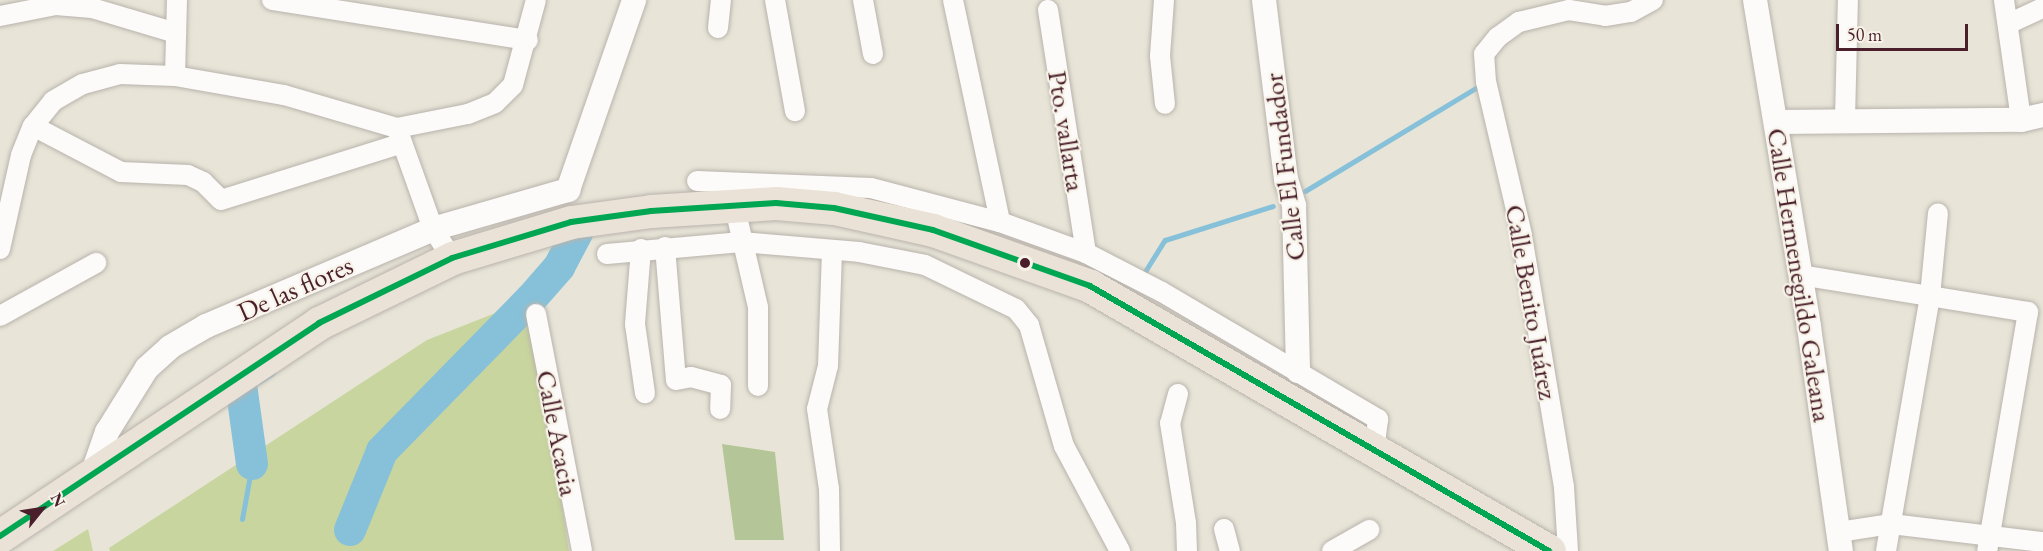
<!DOCTYPE html>
<html>
<head>
<meta charset="utf-8">
<style>
	body { margin:0 }
	#map { position:relative; width:2043px; height:551px; overflow:hidden; background:#e8e5d8; font-family:"EB Garamond",serif }
	div>[style] { position:absolute }
	[style*='--x'] { left:calc(var(--x)*1px); top:calc(var(--y)*1px); width:calc(var(--w)*1px); rotate:calc(var(--a)*1deg) }
	.green>* { inset:0; background:#c8d59e }
	.forest>* { inset:0; background:#b4c697 }
	.stream>* { height:5px; margin:-2.5px; padding:0 2.5px; transform-origin:2.5px; border-radius:2.5px; background:#87c1d9 }
	.river>* { height:32px; margin:-16px; padding:0 16px; transform-origin:16px; border-radius:16px; background:#87c1d9 }
	.roads { filter:drop-shadow(0 0 2px #b9b3ac) drop-shadow(0 0 2px #b9b3ac) }
	.minor>* { height:20px; margin:-10px; padding:0 10px; transform-origin:10px; border-radius:10px; background:#fcfbf9 }
	.tertiary>* { height:24px; margin:-12px; padding:0 12px; transform-origin:12px; border-radius:12px; background:#fcfbf9 }
	.trunk>* { height:33px; margin:-16.5px; padding:0 16.5px; transform-origin:16.5px; border-radius:16.5px; background:#ebe2d7 }
	.bus-1>* { height:6px; margin:-3px; padding:0 3px; transform-origin:3px; border-radius:3px; background:#00a651 }
	.dots>* { width:16px; height:16px; translate:-50% -50%; box-sizing:border-box; border:3px solid #f7f3e8; border-radius:50% }
	span { translate:-50% -50%; white-space:nowrap; text-align:center; line-height:1.15; -webkit-text-stroke:4.5px #f7f3e8; paint-order:stroke }
	.street-label { font-size:27px; color:#4a1f2b }
	.north { position:absolute; left:12px; top:479px; width:60px; height:60px; -webkit-text-stroke:4px #f7f3e8; paint-order:stroke; rotate:60deg; font-size:16px; font-weight:700; line-height:24px; text-align:center; color:#4a1f2b }
	.north::after { content:''; display:block; margin:auto; width:21px; height:27px; background:#4a1f2b; clip-path:polygon(50% 0,100% 100%,50% 72%,0 100%) }
	.scale { position:absolute; left:1836px; top:24px; width:132px; height:27px; box-sizing:border-box; border:3px solid #4a1f2b; border-top:0; padding-left:8px; font-size:18px; line-height:21px; white-space:nowrap; color:#4a1f2b; -webkit-text-stroke:4px #f7f3e8; paint-order:stroke }
</style>
</head>
<body>
<div id="map">
	<div class="green">
		<div style="clip-path:polygon(531px 299px,569px 551px,110px 551px,109px 548px,427px 340px)"></div>
		<div style="clip-path:polygon(88px 529px,93px 551px,53px 551px)"></div>
	</div>
	<div class="forest">
		<div style="clip-path:polygon(722px 444px,775px 452px,784px 540px,735px 540px)"></div>
	</div>
	<div class="stream">
		<div style="--x:1305;--y:191;--w:200;--a:-31.1"></div>
		<div style="--x:1144;--y:273;--w:39;--a:-58"></div>
		<div style="--x:1165;--y:240;--w:113;--a:-17.5"></div>
		<div style="--x:242;--y:519;--w:56;--a:-79.7"></div>
	</div>
	<div class="river">
		<div style="--x:252;--y:464;--w:87;--a:-97.9"></div>
		<div style="--x:240;--y:378;--w:27;--a:-31"></div>
		<div style="--x:350;--y:530;--w:85;--a:-67.9"></div>
		<div style="--x:382;--y:451;--w:213;--a:-45.6"></div>
		<div style="--x:531;--y:299;--w:43;--a:-48.8"></div>
		<div style="--x:559;--y:267;--w:41;--a:-62.2"></div>
	</div>
	<div class="roads">
		<div class="minor">
			<div style="--x:272;--y:0;--w:259;--a:8.9"></div>
			<div style="--x:775;--y:0;--w:113;--a:79.8"></div>
			<div style="--x:863;--y:0;--w:55;--a:79.5"></div>
			<div style="--x:953;--y:0;--w:227;--a:78"></div>
			<div style="--x:1164;--y:0;--w:56;--a:94.1"></div>
			<div style="--x:1160;--y:56;--w:48;--a:84.1"></div>
			<div style="--x:2004;--y:0;--w:121;--a:81.9"></div>
			<div style="--x:1048;--y:10;--w:246;--a:81.1"></div>
			<div style="--x:0;--y:16;--w:57;--a:-11.1"></div>
			<div style="--x:56;--y:5;--w:36;--a:5"></div>
			<div style="--x:92;--y:8;--w:88;--a:16.6"></div>
			<div style="--x:2008;--y:24;--w:38;--a:-25"></div>
			<div style="--x:718;--y:28;--w:28;--a:-84"></div>
			<div style="--x:175;--y:76;--w:76;--a:-88.5"></div>
			<div style="--x:1845;--y:119;--w:119;--a:-88.6"></div>
			<div style="--x:33;--y:126;--w:99;--a:27.6"></div>
			<div style="--x:121;--y:172;--w:67;--a:2.6"></div>
			<div style="--x:188;--y:175;--w:17;--a:25"></div>
			<div style="--x:203;--y:182;--w:25;--a:45"></div>
			<div style="--x:221;--y:200;--w:188;--a:-17.4"></div>
			<div style="--x:398;--y:131;--w:104;--a:70.3"></div>
			<div style="--x:433;--y:229;--w:35;--a:57"></div>
			<div style="--x:697;--y:181;--w:174;--a:2.3"></div>
			<div style="--x:871;--y:188;--w:133;--a:14.8"></div>
			<div style="--x:1000;--y:222;--w:91;--a:19.8"></div>
			<div style="--x:1086;--y:253;--w:85;--a:27.2"></div>
			<div style="--x:1162;--y:292;--w:251;--a:30.5"></div>
			<div style="--x:1378;--y:419;--w:32;--a:97"></div>
			<div style="--x:734;--y:204;--w:106;--a:76.9"></div>
			<div style="--x:758;--y:307;--w:79;--a:90"></div>
			<div style="--x:665;--y:247;--w:133;--a:85.3"></div>
			<div style="--x:676;--y:380;--w:15;--a:-11"></div>
			<div style="--x:691;--y:377;--w:31;--a:15"></div>
			<div style="--x:721;--y:385;--w:24;--a:92"></div>
			<div style="--x:0;--y:249;--w:96;--a:-77.4"></div>
			<div style="--x:21;--y:155;--w:31;--a:-68"></div>
			<div style="--x:33;--y:126;--w:32;--a:-51"></div>
			<div style="--x:53;--y:101;--w:34;--a:-30"></div>
			<div style="--x:83;--y:84;--w:38;--a:-15"></div>
			<div style="--x:120;--y:74;--w:55;--a:2.1"></div>
			<div style="--x:175;--y:76;--w:111;--a:9.9"></div>
			<div style="--x:284;--y:95;--w:118;--a:16.3"></div>
			<div style="--x:397;--y:128;--w:72;--a:-11.2"></div>
			<div style="--x:468;--y:114;--w:29;--a:-22"></div>
			<div style="--x:495;--y:103;--w:25;--a:-45"></div>
			<div style="--x:513;--y:85;--w:88;--a:-74.9"></div>
			<div style="--x:641;--y:249;--w:75;--a:94.6"></div>
			<div style="--x:635;--y:324;--w:70;--a:81.8"></div>
			<div style="--x:607;--y:254;--w:135;--a:-5.1"></div>
			<div style="--x:741;--y:242;--w:118;--a:4.8"></div>
			<div style="--x:859;--y:252;--w:67;--a:11.1"></div>
			<div style="--x:925;--y:265;--w:101;--a:25.8"></div>
			<div style="--x:1016;--y:309;--w:21;--a:51"></div>
			<div style="--x:1029;--y:325;--w:126;--a:73.9"></div>
			<div style="--x:1064;--y:446;--w:119;--a:61.9"></div>
			<div style="--x:1800;--y:275;--w:231;--a:9.2"></div>
			<div style="--x:2028;--y:312;--w:242;--a:99.7"></div>
			<div style="--x:536;--y:314;--w:241;--a:79"></div>
			<div style="--x:0;--y:316;--w:110;--a:-28.9"></div>
			<div style="--x:1178;--y:394;--w:30;--a:105"></div>
			<div style="--x:1170;--y:423;--w:101;--a:80.9"></div>
			<div style="--x:1186;--y:523;--w:28;--a:88"></div>
			<div style="--x:1224;--y:529;--w:23;--a:75"></div>
			<div style="--x:1839;--y:532;--w:53;--a:-8.7"></div>
			<div style="--x:1891;--y:524;--w:153;--a:6.8"></div>
			<div style="--x:830;--y:551;--w:62;--a:-90.9"></div>
			<div style="--x:829;--y:489;--w:81;--a:-98.5"></div>
			<div style="--x:817;--y:409;--w:44;--a:-75.7"></div>
			<div style="--x:828;--y:366;--w:116;--a:-88"></div>
			<div style="--x:1332;--y:551;--w:43;--a:-29.6"></div>
			<div style="--x:1568;--y:551;--w:64;--a:-93.6"></div>
			<div style="--x:1564;--y:487;--w:255;--a:-99.5"></div>
			<div style="--x:1522;--y:235;--w:157;--a:-103.2"></div>
			<div style="--x:1486;--y:82;--w:28;--a:-94"></div>
			<div style="--x:1484;--y:54;--w:22;--a:-51"></div>
			<div style="--x:1498;--y:37;--w:26;--a:-36"></div>
			<div style="--x:1519;--y:22;--w:51;--a:-13.5"></div>
			<div style="--x:1569;--y:10;--w:36;--a:9"></div>
			<div style="--x:1605;--y:16;--w:26;--a:-9"></div>
			<div style="--x:1631;--y:12;--w:25;--a:-29"></div>
			<div style="--x:1886;--y:551;--w:259;--a:-80.2"></div>
			<div style="--x:1930;--y:296;--w:83;--a:-84.5"></div>
		</div>
		<div class="tertiary">
			<div style="--x:1264;--y:0;--w:180;--a:83"></div>
			<div style="--x:1286;--y:179;--w:28;--a:73"></div>
			<div style="--x:1294;--y:206;--w:165;--a:88.6"></div>
			<div style="--x:1755;--y:0;--w:331;--a:80.6"></div>
			<div style="--x:1809;--y:327;--w:226;--a:81.9"></div>
			<div style="--x:1777;--y:122;--w:244;--a:-0.5"></div>
			<div style="--x:2021;--y:120;--w:23;--a:-13"></div>
			<div style="--x:92;--y:475;--w:46;--a:-70.8"></div>
			<div style="--x:107;--y:432;--w:75;--a:-58"></div>
			<div style="--x:147;--y:368;--w:31;--a:-42"></div>
			<div style="--x:170;--y:347;--w:42;--a:-30.3"></div>
			<div style="--x:206;--y:326;--w:247;--a:-23.1"></div>
			<div style="--x:433;--y:229;--w:141;--a:-16.1"></div>
			<div style="--x:568;--y:190;--w:201;--a:-70.8"></div>
		</div>
		<div class="trunk">
			<div style="--x:0;--y:536;--w:384;--a:-33.7"></div>
			<div style="--x:319;--y:323;--w:148;--a:-26"></div>
			<div style="--x:452;--y:258;--w:124;--a:-16.8"></div>
			<div style="--x:571;--y:222;--w:81;--a:-7.8"></div>
			<div style="--x:651;--y:211;--w:125;--a:-3.7"></div>
			<div style="--x:776;--y:203;--w:58;--a:4.9"></div>
			<div style="--x:834;--y:208;--w:101;--a:12.5"></div>
			<div style="--x:933;--y:230;--w:167;--a:19.6"></div>
			<div style="--x:1090;--y:286;--w:530;--a:30"></div>
		</div>
	</div>
	<div class="bus-1">
		<div style="--x:0;--y:536;--w:384;--a:-33.7"></div>
		<div style="--x:319;--y:323;--w:148;--a:-26"></div>
		<div style="--x:452;--y:258;--w:124;--a:-16.8"></div>
		<div style="--x:571;--y:222;--w:81;--a:-7.8"></div>
		<div style="--x:651;--y:211;--w:125;--a:-3.7"></div>
		<div style="--x:776;--y:203;--w:58;--a:4.9"></div>
		<div style="--x:834;--y:208;--w:101;--a:12.5"></div>
		<div style="--x:933;--y:230;--w:167;--a:19.6"></div>
		<div style="--x:1090;--y:286;--w:530;--a:30"></div>
	</div>
	<div class="dots">
		<div style="left:1025px;top:263px;background:#4a1f2b"></div>
	</div>
	<div class="street-label">
		<span style="left:1067px;top:131px;rotate:81deg">Pto. vallarta</span>
		<span style="left:1284px;top:167px;rotate:-97deg">Calle El Fundador</span>
		<span style="left:1800px;top:275px;rotate:81deg">Calle Hermenegildo Galeana</span>
		<span style="left:295px;top:288px;rotate:-24deg">De las flores</span>
		<span style="left:1532px;top:302px;rotate:80deg">Calle Benito Juárez</span>
		<span style="left:558px;top:433px;rotate:79deg">Calle Acacia</span>
	</div>
	<div class="north">N</div>
	<div class="scale">50 m</div>
</div>
</body>
</html>
